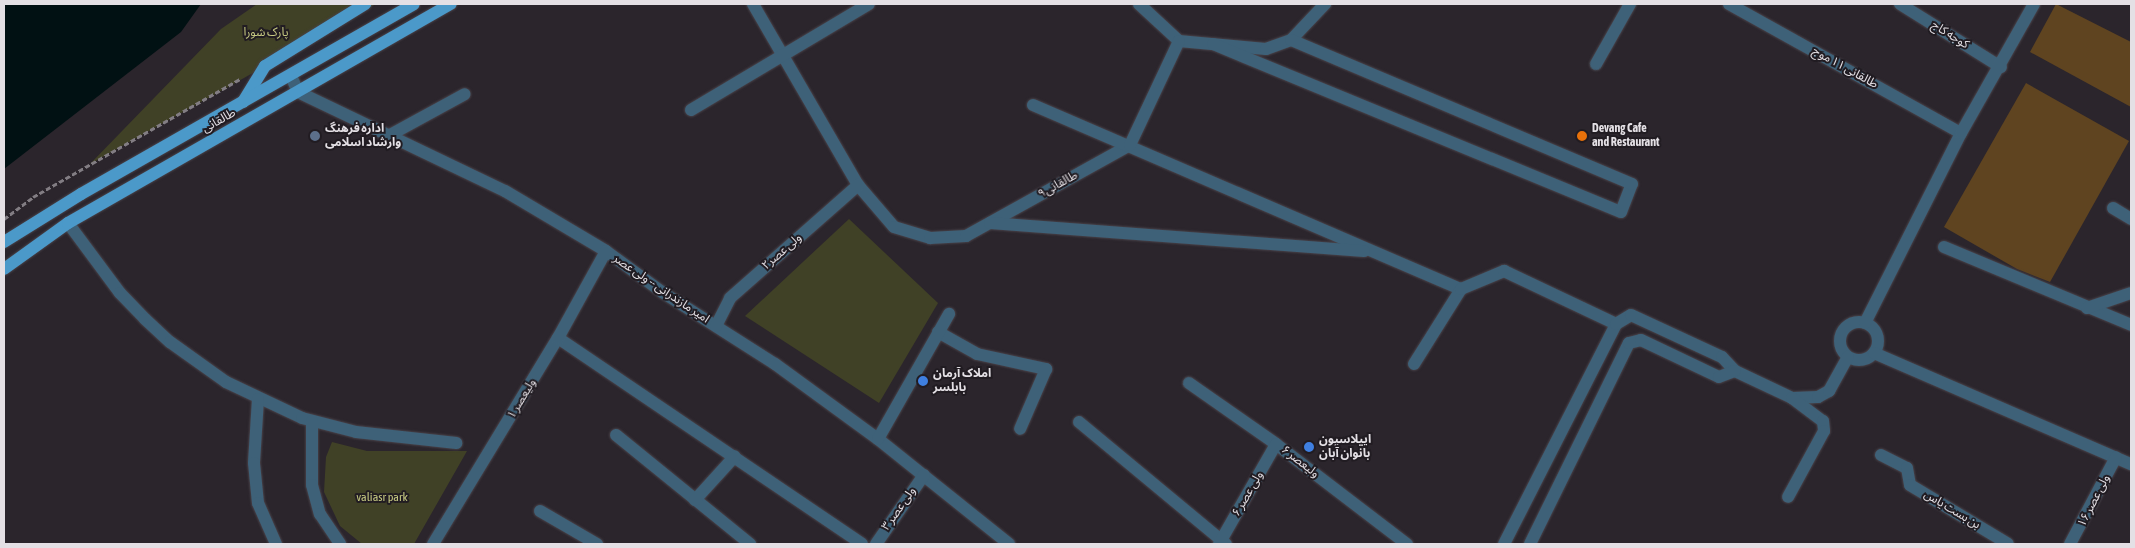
<!DOCTYPE html>
<html>
<head>
<meta charset="utf-8">
<style>
	body { margin:0 }
	#map { position:relative; width:2135px; height:548px; overflow:hidden; background:#2b252c; font-family:"Asap Condensed","Noto Sans Arabic",sans-serif }
	div>[style] { position:absolute }
	[style*='--x'] { left:calc(var(--x)*1px); top:calc(var(--y)*1px); width:calc(var(--w)*1px); rotate:calc(var(--a)*1deg) }
	.green>* { inset:0; background:#404126 }
	.water>* { inset:0; background:#011113 }
	.building>* { inset:0; background:#5f4420 }
	.path>* { height:3px; margin-top:-1.5px; transform-origin:0; background:repeating-linear-gradient(90deg,#827d83 0 5px,transparent 0 7.5px) }
	.roads { filter:drop-shadow(0 0 1px #49434a) drop-shadow(0 0 1px #49434a) }
	.minor>* { height:12px; margin:-6px; padding:0 6px; transform-origin:6px; border-radius:6px; background:#3e6178 }
	.minor>.ring { margin:-6px; padding:0; box-sizing:content-box; background:none; border:12px solid #3e6178; border-radius:50% }
	.major>* { height:12px; margin:-6px; padding:0 6px; transform-origin:6px; border-radius:6px; background:#4b99c9 }
	.dots>* { width:14px; height:14px; translate:-50% -50%; box-sizing:border-box; border:2px solid #211c22; border-radius:50% }
	span { translate:-50% -50%; white-space:nowrap; text-align:center; line-height:1.15; -webkit-text-stroke:4px #211c22; paint-order:stroke }
	.park-label { font-size:12px; color:#c7ca82 }
	.street-label { font-size:12px; color:#e4e0e5 }
	.poi-label { font-size:12px; color:#e4e0e5; font-weight:700 }
	.left { translate:0 -50%; text-align:left }
	.frame { position:absolute; inset:0; border:5px solid #e4e0e5; pointer-events:none }
</style>
</head>
<body>
<div id="map">
	<div class="green">
		<div style="clip-path:polygon(257px 4px,376px 4px,90px 164px,221px 29px)"></div>
		<div style="clip-path:polygon(849px 219px,938px 303px,879px 403px,745px 316px)"></div>
		<div style="clip-path:polygon(332px 442px,367px 451px,467px 451px,414px 544px,362px 544px,340px 526px,324px 492px,326px 457px)"></div>
	</div>
	<div class="water">
		<div style="clip-path:polygon(4px 4px,201px 4px,181px 32px,4px 169px)"></div>
	</div>
	<div class="building">
		<div style="clip-path:polygon(2056px 4px,2131px 42px,2131px 107px,2030px 52px)"></div>
		<div style="clip-path:polygon(2026px 83px,2129px 141px,2050px 282px,2017px 269px,1944px 227px)"></div>
	</div>
	<div class="path">
		<div style="--x:4;--y:219;--w:36;--a:-37"></div>
		<div style="--x:33;--y:197;--w:238;--a:-29.7"></div>
	</div>
	<div class="roads">
		<div class="minor">
			<div style="--x:753;--y:4;--w:209;--a:59.9"></div>
			<div style="--x:858;--y:185;--w:55;--a:49.4"></div>
			<div style="--x:894;--y:227;--w:38;--a:17"></div>
			<div style="--x:930;--y:238;--w:36;--a:-3"></div>
			<div style="--x:966;--y:236;--w:188;--a:-29"></div>
			<div style="--x:1139;--y:4;--w:54;--a:42.8"></div>
			<div style="--x:1179;--y:41;--w:87;--a:5.3"></div>
			<div style="--x:1266;--y:49;--w:27;--a:-20"></div>
			<div style="--x:1291;--y:40;--w:50;--a:-46.6"></div>
			<div style="--x:1729;--y:4;--w:265;--a:29.1"></div>
			<div style="--x:1900;--y:4;--w:119;--a:32"></div>
			<div style="--x:1213;--y:44;--w:441;--a:22.4"></div>
			<div style="--x:1621;--y:212;--w:30;--a:-69"></div>
			<div style="--x:1632;--y:184;--w:370;--a:-157.1"></div>
			<div style="--x:1596;--y:64;--w:69;--a:-60.5"></div>
			<div style="--x:291;--y:76;--w:17;--a:66"></div>
			<div style="--x:298;--y:92;--w:229;--a:25.6"></div>
			<div style="--x:505;--y:191;--w:117;--a:30.7"></div>
			<div style="--x:606;--y:251;--w:69;--a:36.2"></div>
			<div style="--x:662;--y:292;--w:134;--a:32.5"></div>
			<div style="--x:775;--y:364;--w:127;--a:36.1"></div>
			<div style="--x:878;--y:439;--w:168;--a:38.7"></div>
			<div style="--x:1033;--y:105;--w:466;--a:23.3"></div>
			<div style="--x:691;--y:110;--w:207;--a:-30.8"></div>
			<div style="--x:390;--y:135;--w:85;--a:-28.7"></div>
			<div style="--x:1130;--y:145;--w:115;--a:-64.8"></div>
			<div style="--x:2113;--y:208;--w:21;--a:31"></div>
			<div style="--x:68;--y:223;--w:87;--a:53.4"></div>
			<div style="--x:120;--y:293;--w:36;--a:46"></div>
			<div style="--x:145;--y:319;--w:34;--a:43"></div>
			<div style="--x:170;--y:342;--w:69;--a:35.5"></div>
			<div style="--x:226;--y:382;--w:84;--a:25.3"></div>
			<div style="--x:302;--y:418;--w:56;--a:14.5"></div>
			<div style="--x:356;--y:432;--w:101;--a:6.3"></div>
			<div style="--x:990;--y:223;--w:375;--a:4.3"></div>
			<div style="--x:1944;--y:247;--w:203;--a:22.6"></div>
			<div style="--x:2087;--y:308;--w:46;--a:-18.8"></div>
			<div class="ring" style="left:1840px;top:322px;width:26px;height:26px"></div>
			<div style="--x:1865;--y:323;--w:213;--a:-63.2"></div>
			<div style="--x:1961;--y:133;--w:148;--a:-60.5"></div>
			<div style="--x:716;--y:326;--w:31;--a:-63"></div>
			<div style="--x:730;--y:298;--w:171;--a:-41.4"></div>
			<div style="--x:938;--y:332;--w:45;--a:29.4"></div>
			<div style="--x:977;--y:354;--w:71;--a:12.3"></div>
			<div style="--x:1046;--y:369;--w:65;--a:113.4"></div>
			<div style="--x:558;--y:338;--w:367;--a:34.1"></div>
			<div style="--x:1874;--y:353;--w:280;--a:23.4"></div>
			<div style="--x:1414;--y:364;--w:89;--a:-57.9"></div>
			<div style="--x:1461;--y:289;--w:47;--a:-22.7"></div>
			<div style="--x:1504;--y:271;--w:124;--a:25.3"></div>
			<div style="--x:1189;--y:383;--w:106;--a:35"></div>
			<div style="--x:1276;--y:444;--w:165;--a:37.4"></div>
			<div style="--x:1792;--y:398;--w:26;--a:-2"></div>
			<div style="--x:1818;--y:397;--w:13;--a:-29"></div>
			<div style="--x:1829;--y:391;--w:39;--a:-61"></div>
			<div style="--x:258;--y:399;--w:64;--a:93.6"></div>
			<div style="--x:254;--y:463;--w:40;--a:84.3"></div>
			<div style="--x:258;--y:503;--w:45;--a:66.3"></div>
			<div style="--x:312;--y:421;--w:64;--a:90"></div>
			<div style="--x:312;--y:485;--w:30;--a:75"></div>
			<div style="--x:320;--y:514;--w:36;--a:56"></div>
			<div style="--x:1079;--y:422;--w:191;--a:39.7"></div>
			<div style="--x:616;--y:435;--w:173;--a:39.1"></div>
			<div style="--x:878;--y:439;--w:144;--a:-60.4"></div>
			<div style="--x:1881;--y:455;--w:29;--a:27"></div>
			<div style="--x:1907;--y:468;--w:17;--a:80"></div>
			<div style="--x:1910;--y:485;--w:114;--a:31"></div>
			<div style="--x:695;--y:500;--w:59;--a:-47.7"></div>
			<div style="--x:540;--y:511;--w:66;--a:30.1"></div>
			<div style="--x:433;--y:544;--w:241;--a:-58.8"></div>
			<div style="--x:558;--y:338;--w:99;--a:-61.1"></div>
			<div style="--x:876;--y:544;--w:84;--a:-55.2"></div>
			<div style="--x:1219;--y:544;--w:115;--a:-60.3"></div>
			<div style="--x:1504;--y:544;--w:247;--a:-63"></div>
			<div style="--x:1616;--y:324;--w:17;--a:-31"></div>
			<div style="--x:1631;--y:315;--w:100;--a:24.8"></div>
			<div style="--x:1722;--y:357;--w:19;--a:47"></div>
			<div style="--x:1735;--y:371;--w:63;--a:25.3"></div>
			<div style="--x:1792;--y:398;--w:39;--a:37"></div>
			<div style="--x:1823;--y:421;--w:10;--a:84"></div>
			<div style="--x:1824;--y:431;--w:75;--a:118.6"></div>
			<div style="--x:1530;--y:544;--w:224;--a:-63.8"></div>
			<div style="--x:1629;--y:343;--w:12;--a:-14"></div>
			<div style="--x:1641;--y:340;--w:86;--a:25.4"></div>
			<div style="--x:1719;--y:377;--w:17;--a:-21"></div>
			<div style="--x:2070;--y:544;--w:98;--a:-62.1"></div>
		</div>
		<div class="major">
			<div style="--x:243;--y:102;--w:42;--a:-58.6"></div>
			<div style="--x:265;--y:66;--w:118;--a:-31.8"></div>
			<div style="--x:4;--y:242;--w:91;--a:-31.9"></div>
			<div style="--x:81;--y:194;--w:383;--a:-29.7"></div>
			<div style="--x:4;--y:269;--w:79;--a:-35.7"></div>
			<div style="--x:68;--y:223;--w:441;--a:-29.8"></div>
		</div>
	</div>
	<div class="dots">
		<div style="left:315px;top:136px;background:#5c6f8a"></div>
		<div style="left:1582px;top:136px;background:#e8710a"></div>
		<div style="left:923px;top:381px;background:#3f7fe0"></div>
		<div style="left:1309px;top:447px;background:#3f7fe0"></div>
	</div>
	<div class="park-label">
		<span style="left:266px;top:33px">پارک شورا</span>
		<span style="left:382px;top:498px">valiasr park</span>
	</div>
	<div class="street-label">
		<span style="left:1950px;top:35px;rotate:32deg">کوجه کاج</span>
		<span style="left:1845px;top:68px;rotate:29deg">طالقانی ۱۱ موج</span>
		<span style="left:219px;top:121px;rotate:-29deg">طالقانی</span>
		<span style="left:1058px;top:185px;rotate:-29deg">طالقانی۹</span>
		<span style="left:782px;top:252px;rotate:-41deg">ولی عصر۲</span>
		<span style="left:661px;top:289px;rotate:34deg">امیر مازندرانی -- ولی عصر</span>
		<span style="left:522px;top:399px;rotate:-59deg">ولیعصر ۱</span>
		<span style="left:1300px;top:462px;rotate:38deg">ولیعصر ۶</span>
		<span style="left:1248px;top:494px;rotate:-60deg">ولی عصر ۶</span>
		<span style="left:2094px;top:501px;rotate:-63deg">ولی عصر ۱۶</span>
		<span style="left:899px;top:509px;rotate:-55deg">ولی عصر ۳</span>
		<span style="left:1952px;top:510px;rotate:31deg">بن بست یاس</span>
	</div>
	<div class="poi-label">
		<span class="left" style="left:325px;top:136px">اداره فرهنگ<br>وارشاد اسلامی</span>
		<span class="left" style="left:1592px;top:136px">Devang Cafe<br>and Restaurant</span>
		<span class="left" style="left:933px;top:381px">املاک آرمان<br>بابلسر</span>
		<span class="left" style="left:1319px;top:447px">اپیلاسیون<br>بانوان آبان</span>
	</div>
	<div class="frame"></div>
</div>
</body>
</html>
